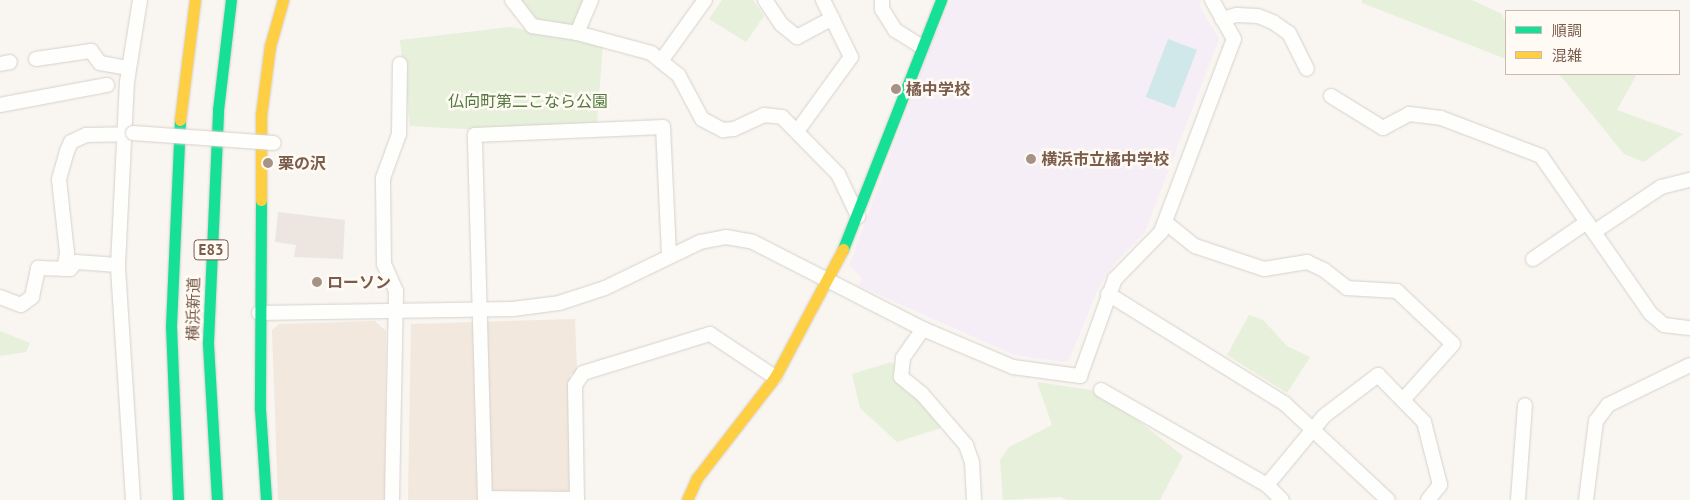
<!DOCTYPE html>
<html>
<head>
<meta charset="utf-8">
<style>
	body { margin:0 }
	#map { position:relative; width:1690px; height:500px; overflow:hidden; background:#f9f5f0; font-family:"PT Sans","Noto Sans JP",sans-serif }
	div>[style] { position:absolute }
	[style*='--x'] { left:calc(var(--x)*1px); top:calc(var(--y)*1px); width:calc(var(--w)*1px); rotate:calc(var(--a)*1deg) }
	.residential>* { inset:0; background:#f2e8de }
	.industrial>* { inset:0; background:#ede5e0 }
	.education>* { inset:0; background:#f6eef6 }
	.green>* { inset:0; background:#e7f0db }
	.water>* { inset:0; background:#d0e8ea; transform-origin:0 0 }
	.roads { filter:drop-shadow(0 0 1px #d7d1cb) drop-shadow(0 0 1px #d7d1cb) }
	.street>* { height:14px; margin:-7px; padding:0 7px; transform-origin:7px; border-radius:7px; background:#fefefd }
	.fast>* { height:11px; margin:-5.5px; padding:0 5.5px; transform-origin:5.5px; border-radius:5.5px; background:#16e098 }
	.slow>* { height:11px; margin:-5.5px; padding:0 5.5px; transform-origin:5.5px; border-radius:5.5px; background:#ffcf43 }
	.bridges { filter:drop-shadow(0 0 1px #d7d1cb) drop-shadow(0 0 1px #d7d1cb) }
	.street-bridge>* { height:14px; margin:-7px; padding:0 7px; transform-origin:7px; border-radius:7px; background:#fefefd }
	.dots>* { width:14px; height:14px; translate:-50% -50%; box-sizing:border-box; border:2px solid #fffaf3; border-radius:50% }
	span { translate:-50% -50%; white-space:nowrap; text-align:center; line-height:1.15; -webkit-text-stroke:5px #fffaf3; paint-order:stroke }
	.shield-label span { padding:1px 4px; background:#fffaf3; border:1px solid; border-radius:4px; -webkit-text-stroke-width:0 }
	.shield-label { font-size:15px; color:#7a5c4d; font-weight:700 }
	.poi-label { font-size:16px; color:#7a5c4d; font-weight:700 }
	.left { translate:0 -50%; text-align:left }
	.park-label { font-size:16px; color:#537a41 }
	.street-label { font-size:16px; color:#7a5c4d }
	.legend { position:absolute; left:1505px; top:10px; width:175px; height:65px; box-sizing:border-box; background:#fffaf3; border:1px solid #cabbb1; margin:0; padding:6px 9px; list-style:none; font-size:15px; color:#7a5c4d }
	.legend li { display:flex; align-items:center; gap:10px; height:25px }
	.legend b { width:25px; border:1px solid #cabbb1 }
</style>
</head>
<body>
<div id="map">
	<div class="residential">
		<div style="clip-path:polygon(575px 319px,577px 372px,570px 375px,574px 500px,408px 500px,411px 324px)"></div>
		<div style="clip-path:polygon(375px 321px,386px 331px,385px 500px,278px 500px,272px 330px,279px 324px)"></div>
	</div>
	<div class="industrial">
		<div style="clip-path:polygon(278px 212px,345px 220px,343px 259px,294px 257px,296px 245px,275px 242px)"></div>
	</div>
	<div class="education">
		<div style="clip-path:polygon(951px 0,1202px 0,1199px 5px,1219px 39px,1145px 232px,1115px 263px,1098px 289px,1069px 360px,1065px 362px,1014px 355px,859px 286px,862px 278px,849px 266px,930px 47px)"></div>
	</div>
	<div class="green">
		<div style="clip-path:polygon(522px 0,585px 0,577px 27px,537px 20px)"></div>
		<div style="clip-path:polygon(722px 0,753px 0,764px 16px,746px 42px,709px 19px)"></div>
		<div style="clip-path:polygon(1362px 0,1472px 0,1502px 14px,1506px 23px,1506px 59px,1362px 3px)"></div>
		<div style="clip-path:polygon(511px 27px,603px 44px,597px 123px,482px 130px,410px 126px,400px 40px)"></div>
		<div style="clip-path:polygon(1559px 74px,1637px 74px,1617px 110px,1683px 134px,1644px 162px,1624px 154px)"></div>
		<div style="clip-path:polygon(1249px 315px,1263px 320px,1287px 346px,1310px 357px,1287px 393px,1227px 355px)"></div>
		<div style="clip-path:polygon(0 331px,30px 343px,26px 352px,0 356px)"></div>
		<div style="clip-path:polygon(892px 362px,908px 389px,923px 399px,941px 428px,897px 442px,860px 408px,852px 374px)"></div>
		<div style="clip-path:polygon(1037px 382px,1091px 390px,1140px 422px,1183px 456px,1160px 500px,1067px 500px,1061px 497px,1003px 500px,1000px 460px,1009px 447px,1052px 425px)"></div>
	</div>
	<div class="water">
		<div style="left:1168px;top:39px;width:31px;height:62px;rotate:21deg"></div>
	</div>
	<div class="roads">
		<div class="street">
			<div style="--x:512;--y:0;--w:33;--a:52"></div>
			<div style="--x:532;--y:26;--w:46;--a:8.8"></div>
			<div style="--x:577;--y:33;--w:77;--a:15.1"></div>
			<div style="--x:651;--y:53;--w:36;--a:39"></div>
			<div style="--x:679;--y:76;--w:49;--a:61.9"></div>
			<div style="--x:702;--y:119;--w:24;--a:28"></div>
			<div style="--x:723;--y:130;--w:11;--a:-5"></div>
			<div style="--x:734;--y:129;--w:33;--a:-25"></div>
			<div style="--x:764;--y:115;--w:18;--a:6"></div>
			<div style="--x:782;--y:117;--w:80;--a:45.5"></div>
			<div style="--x:838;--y:174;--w:47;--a:64.5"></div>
			<div style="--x:765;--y:0;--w:29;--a:56"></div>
			<div style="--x:781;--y:24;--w:21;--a:39"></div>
			<div style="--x:797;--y:37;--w:40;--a:-28"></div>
			<div style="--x:882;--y:0;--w:9;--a:90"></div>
			<div style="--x:882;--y:9;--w:25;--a:58"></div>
			<div style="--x:895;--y:30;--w:31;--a:32"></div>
			<div style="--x:1222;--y:19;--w:16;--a:-15"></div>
			<div style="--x:1237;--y:15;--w:21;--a:3"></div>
			<div style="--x:1258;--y:16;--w:16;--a:22"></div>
			<div style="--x:1273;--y:22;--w:19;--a:35"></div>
			<div style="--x:1289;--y:33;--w:40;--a:63.4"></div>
			<div style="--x:577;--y:33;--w:36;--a:-67"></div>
			<div style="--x:36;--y:59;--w:56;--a:-8.3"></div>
			<div style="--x:91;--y:51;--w:15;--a:53"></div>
			<div style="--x:100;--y:63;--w:29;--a:10"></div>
			<div style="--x:661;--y:61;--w:75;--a:-54.2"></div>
			<div style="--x:0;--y:64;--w:10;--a:-11"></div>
			<div style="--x:1331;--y:96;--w:61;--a:31.6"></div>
			<div style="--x:1383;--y:128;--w:30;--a:-28"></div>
			<div style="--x:1409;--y:114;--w:32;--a:7"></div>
			<div style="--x:1441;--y:118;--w:107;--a:20.8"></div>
			<div style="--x:1541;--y:156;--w:191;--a:55.2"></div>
			<div style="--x:1650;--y:313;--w:18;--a:41"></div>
			<div style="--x:1664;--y:325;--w:26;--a:7"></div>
			<div style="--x:0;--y:105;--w:109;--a:-10.6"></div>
			<div style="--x:798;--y:130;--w:90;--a:-54"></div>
			<div style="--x:851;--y:57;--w:64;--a:-116.2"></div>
			<div style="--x:1165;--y:222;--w:38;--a:39"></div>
			<div style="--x:1195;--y:246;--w:73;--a:18.4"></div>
			<div style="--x:1264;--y:269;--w:44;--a:-9.2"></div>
			<div style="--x:1307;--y:262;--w:19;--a:25"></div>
			<div style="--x:1324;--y:270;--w:29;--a:38"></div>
			<div style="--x:1347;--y:288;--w:50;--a:3.4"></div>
			<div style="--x:1397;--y:291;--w:77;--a:43.4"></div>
			<div style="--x:1453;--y:344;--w:75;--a:131.8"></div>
			<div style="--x:1594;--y:232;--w:81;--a:-33.9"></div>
			<div style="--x:1661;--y:187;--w:30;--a:-14"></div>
			<div style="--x:1533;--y:259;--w:65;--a:-34.4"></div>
			<div style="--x:64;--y:269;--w:16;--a:-79"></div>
			<div style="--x:67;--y:253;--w:74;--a:-96.2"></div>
			<div style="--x:59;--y:179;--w:29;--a:-74"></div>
			<div style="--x:67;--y:151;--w:10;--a:-66"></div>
			<div style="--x:71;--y:142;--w:17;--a:-25"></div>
			<div style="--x:86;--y:135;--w:39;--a:-1"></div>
			<div style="--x:1108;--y:294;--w:207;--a:31.8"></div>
			<div style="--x:1284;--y:403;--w:142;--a:43"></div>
			<div style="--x:0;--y:297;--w:22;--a:21"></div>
			<div style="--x:21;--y:305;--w:14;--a:-36"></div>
			<div style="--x:32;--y:297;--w:30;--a:-78"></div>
			<div style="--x:38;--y:268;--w:32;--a:2"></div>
			<div style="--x:70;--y:269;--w:9;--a:-49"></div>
			<div style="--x:76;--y:262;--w:42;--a:4.1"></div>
			<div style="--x:259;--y:313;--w:254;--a:-0.9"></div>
			<div style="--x:513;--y:309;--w:46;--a:-7.4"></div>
			<div style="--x:559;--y:303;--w:48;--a:-18.1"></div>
			<div style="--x:605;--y:288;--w:106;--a:-25.8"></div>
			<div style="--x:700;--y:242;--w:26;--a:-11"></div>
			<div style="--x:726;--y:237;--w:27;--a:10"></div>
			<div style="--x:753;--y:242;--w:191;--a:27.1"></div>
			<div style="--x:923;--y:329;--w:98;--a:22.9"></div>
			<div style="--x:1013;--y:367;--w:68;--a:7.7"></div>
			<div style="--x:1080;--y:376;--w:103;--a:-70.2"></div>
			<div style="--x:1115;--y:279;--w:66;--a:-45.6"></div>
			<div style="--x:1161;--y:232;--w:206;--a:-69.3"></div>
			<div style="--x:1234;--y:39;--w:45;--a:-119.4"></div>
			<div style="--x:923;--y:329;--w:35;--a:125"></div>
			<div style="--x:903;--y:358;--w:19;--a:96"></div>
			<div style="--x:901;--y:377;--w:27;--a:39"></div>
			<div style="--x:922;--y:394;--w:67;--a:49.2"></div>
			<div style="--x:966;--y:445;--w:18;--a:71"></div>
			<div style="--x:972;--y:462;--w:38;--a:87"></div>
			<div style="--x:1101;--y:390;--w:191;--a:29.8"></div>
			<div style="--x:1267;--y:485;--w:21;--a:45"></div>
			<div style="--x:1267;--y:485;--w:89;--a:-50.4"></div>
			<div style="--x:1324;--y:416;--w:68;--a:-37.2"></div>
			<div style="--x:1378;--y:375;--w:66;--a:45.6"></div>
			<div style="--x:1424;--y:422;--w:65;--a:75.7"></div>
			<div style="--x:1440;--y:485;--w:19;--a:129"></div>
			<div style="--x:485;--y:498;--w:92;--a:0.6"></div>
			<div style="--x:133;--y:500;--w:235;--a:-93.7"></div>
			<div style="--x:118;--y:265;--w:183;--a:-87.2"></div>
			<div style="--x:127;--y:82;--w:83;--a:-81"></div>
			<div style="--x:392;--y:500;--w:209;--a:-88.9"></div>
			<div style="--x:396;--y:291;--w:30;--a:-114"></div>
			<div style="--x:384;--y:264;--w:86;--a:-90.7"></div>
			<div style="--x:383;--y:178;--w:47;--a:-70"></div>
			<div style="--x:399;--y:134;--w:70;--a:-89.2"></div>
			<div style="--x:485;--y:500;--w:365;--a:-91.6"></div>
			<div style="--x:475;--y:135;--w:188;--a:-2.4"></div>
			<div style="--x:663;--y:127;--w:129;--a:87.3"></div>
			<div style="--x:577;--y:500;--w:115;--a:-91"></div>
			<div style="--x:575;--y:385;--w:14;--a:-56"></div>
			<div style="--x:583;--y:373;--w:133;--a:-17.1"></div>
			<div style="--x:710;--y:334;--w:78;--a:33.5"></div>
			<div style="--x:1518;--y:500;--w:95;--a:-85.8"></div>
			<div style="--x:1586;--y:500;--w:80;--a:-82.8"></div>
			<div style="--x:1596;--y:421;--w:20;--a:-53"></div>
			<div style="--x:1608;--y:405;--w:91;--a:-26"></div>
		</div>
		<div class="fast">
			<div style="--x:261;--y:200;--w:209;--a:90.3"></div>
			<div style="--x:260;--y:409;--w:91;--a:86.2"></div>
			<div style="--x:843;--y:249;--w:268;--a:-68.5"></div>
			<div style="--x:178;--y:500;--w:174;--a:-92.3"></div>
			<div style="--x:171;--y:326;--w:206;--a:-87.5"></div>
			<div style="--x:217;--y:500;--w:158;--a:-93.3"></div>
			<div style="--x:208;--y:342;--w:232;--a:-87.5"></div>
			<div style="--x:218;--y:110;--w:111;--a:-83.3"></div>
		</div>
		<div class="slow">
			<div style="--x:180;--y:120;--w:121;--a:-82.9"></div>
			<div style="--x:261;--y:200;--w:85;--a:-90"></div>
			<div style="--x:261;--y:115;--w:70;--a:-82.6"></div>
			<div style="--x:270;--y:46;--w:48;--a:-74.2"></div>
			<div style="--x:687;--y:500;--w:24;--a:-66"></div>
			<div style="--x:697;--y:478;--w:128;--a:-52.3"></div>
			<div style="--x:775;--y:377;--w:145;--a:-62"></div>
		</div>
	</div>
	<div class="bridges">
		<div class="street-bridge">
			<div style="--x:133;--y:133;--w:141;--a:4.1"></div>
		</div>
	</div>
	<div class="dots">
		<div style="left:896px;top:89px;background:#a69286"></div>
		<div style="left:1031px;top:159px;background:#a69286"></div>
		<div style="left:268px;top:163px;background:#a69286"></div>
		<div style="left:317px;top:282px;background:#a69286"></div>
	</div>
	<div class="shield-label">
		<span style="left:211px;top:250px">E83</span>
	</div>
	<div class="poi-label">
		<span class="left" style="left:906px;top:89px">橘中学校</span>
		<span class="left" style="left:1041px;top:159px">横浜市立橘中学校</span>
		<span class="left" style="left:278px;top:163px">栗の沢</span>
		<span class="left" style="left:327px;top:282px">ローソン</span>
	</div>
	<div class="park-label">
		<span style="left:528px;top:101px">仏向町第二こなら公園</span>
	</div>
	<div class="street-label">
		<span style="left:193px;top:309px;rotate:-89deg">横浜新道</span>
	</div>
	<ul class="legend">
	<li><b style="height:6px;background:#16e098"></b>順調</li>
	<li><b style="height:6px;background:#ffcf43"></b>混雑</li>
	</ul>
</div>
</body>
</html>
